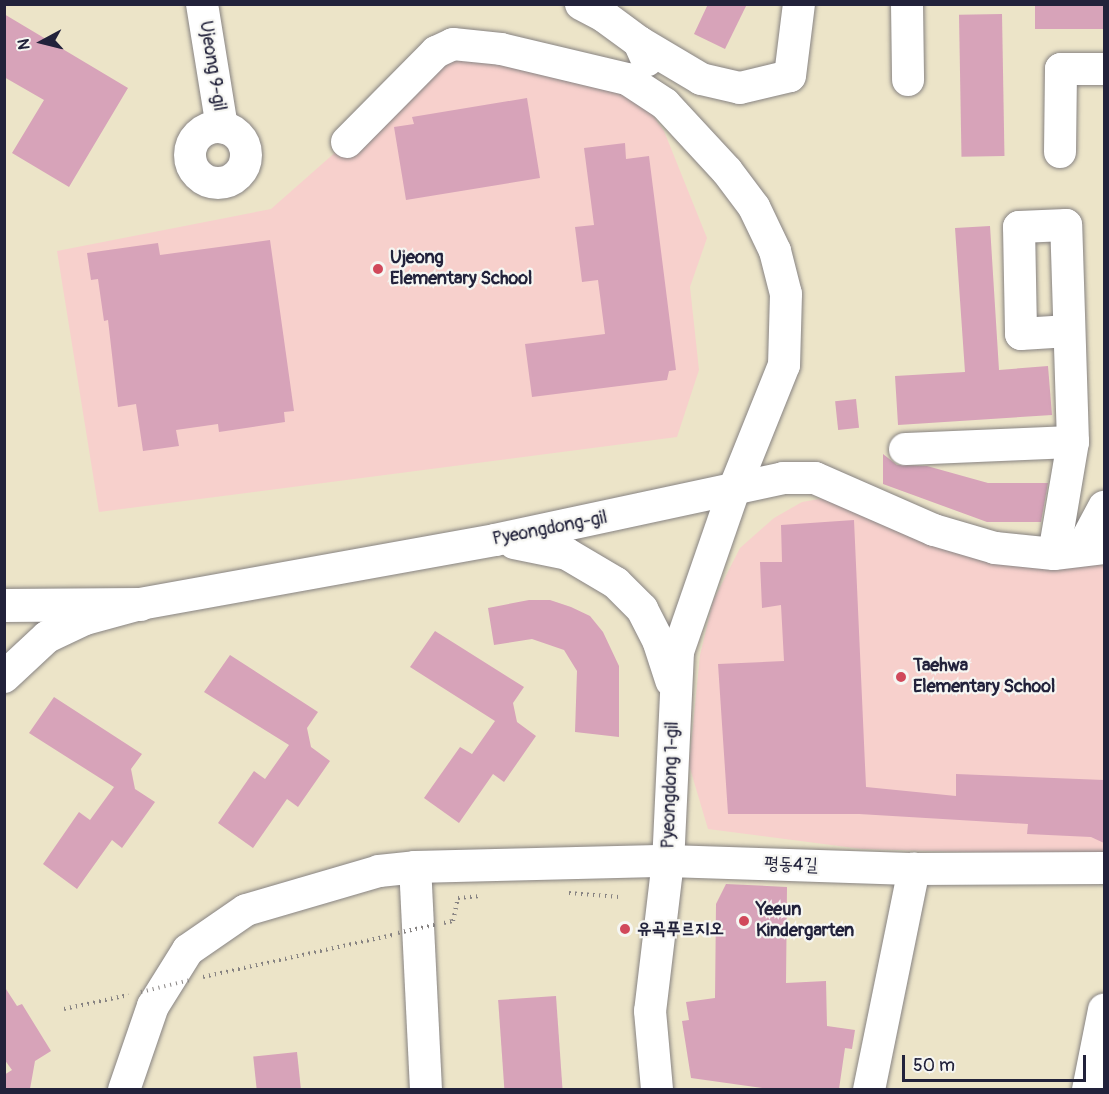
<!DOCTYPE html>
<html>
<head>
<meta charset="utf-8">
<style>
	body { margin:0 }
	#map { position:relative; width:1109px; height:1094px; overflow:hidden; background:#ece4c8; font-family:Pangolin,"Poor Story",sans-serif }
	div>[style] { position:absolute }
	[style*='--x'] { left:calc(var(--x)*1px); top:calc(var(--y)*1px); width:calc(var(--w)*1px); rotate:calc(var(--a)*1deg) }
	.built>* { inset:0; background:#f7d0cc }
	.building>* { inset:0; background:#d7a3b9; transform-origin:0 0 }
	.path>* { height:4px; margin-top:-2px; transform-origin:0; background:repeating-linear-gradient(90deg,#878382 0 1.5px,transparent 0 6px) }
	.roads { filter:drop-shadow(0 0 2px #878382) drop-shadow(0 0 2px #878382) }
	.minor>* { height:32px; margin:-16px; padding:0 16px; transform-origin:16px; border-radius:16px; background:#fff }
	.minor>.ring { margin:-16px; padding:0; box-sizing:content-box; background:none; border:32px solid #fff; border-radius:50% }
	.major>* { height:33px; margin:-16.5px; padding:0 16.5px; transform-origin:16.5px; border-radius:16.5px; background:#fff }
	.path-bridge>* { height:4px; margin-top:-2px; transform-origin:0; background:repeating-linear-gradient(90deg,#878382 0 1.5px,transparent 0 6px) }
	.dots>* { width:16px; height:16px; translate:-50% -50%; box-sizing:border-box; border:3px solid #f6f6f2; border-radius:50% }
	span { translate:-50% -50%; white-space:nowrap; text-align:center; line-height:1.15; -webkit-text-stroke:4.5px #f6f6f2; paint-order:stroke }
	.street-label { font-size:18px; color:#22223b }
	.poi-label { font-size:18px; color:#22223b; font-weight:700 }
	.left { translate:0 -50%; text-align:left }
	.frame { position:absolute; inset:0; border:6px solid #22223b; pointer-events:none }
	.north { position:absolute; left:12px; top:12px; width:60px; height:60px; -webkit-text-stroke:4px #f6f6f2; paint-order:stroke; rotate:263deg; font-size:16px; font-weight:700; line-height:24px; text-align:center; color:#22223b }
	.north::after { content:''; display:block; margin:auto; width:21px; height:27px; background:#22223b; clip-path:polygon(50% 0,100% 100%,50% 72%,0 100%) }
	.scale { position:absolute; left:902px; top:1055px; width:184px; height:27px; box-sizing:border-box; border:3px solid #22223b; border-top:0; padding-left:8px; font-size:18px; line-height:21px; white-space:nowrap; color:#22223b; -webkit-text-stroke:4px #f6f6f2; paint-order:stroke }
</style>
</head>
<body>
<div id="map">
	<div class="built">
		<div style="clip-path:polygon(436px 52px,627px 79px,664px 131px,707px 238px,690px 287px,699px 370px,677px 437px,99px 512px,57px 251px,271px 209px,347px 142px)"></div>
		<div style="clip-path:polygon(847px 494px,934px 530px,1104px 548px,1104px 856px,862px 849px,708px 829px,689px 765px,700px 655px,713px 601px,740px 548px,774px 518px,802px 502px)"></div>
	</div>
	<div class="building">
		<div style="clip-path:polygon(708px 4px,747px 4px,725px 49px,694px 34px)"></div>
		<div style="left:1035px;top:4px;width:69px;height:25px"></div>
		<div style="clip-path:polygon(4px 14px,128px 88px,69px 187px,12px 153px,44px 100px,4px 77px)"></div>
		<div style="left:1002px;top:14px;width:142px;height:43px;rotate:89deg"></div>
		<div style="clip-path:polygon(527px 98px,540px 178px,406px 200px,394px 127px,414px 124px,412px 117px)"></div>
		<div style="clip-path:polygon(625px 143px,626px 159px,649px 156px,676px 370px,669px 371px,667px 380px,532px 397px,525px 344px,605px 334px,598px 280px,582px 282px,575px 227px,594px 225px,584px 148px)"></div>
		<div style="clip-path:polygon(990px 226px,999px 370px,1048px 366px,1052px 415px,898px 425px,895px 376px,965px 372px,955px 228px)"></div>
		<div style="clip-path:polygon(270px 240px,294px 411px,284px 412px,285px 422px,219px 432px,218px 424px,176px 430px,179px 446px,143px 451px,136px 404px,118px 407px,108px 320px,104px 321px,98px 279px,91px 280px,87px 253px,158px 243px,160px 255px)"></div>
		<div style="left:856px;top:399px;width:29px;height:21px;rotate:84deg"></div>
		<div style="clip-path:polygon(883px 454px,897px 465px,927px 466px,988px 483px,1048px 483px,1041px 522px,987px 522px,883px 484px)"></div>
		<div style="clip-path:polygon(854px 520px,866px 787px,956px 796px,956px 774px,1104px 780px,1104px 843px,1091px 837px,1027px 834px,1028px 824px,859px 814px,728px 814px,718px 664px,784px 661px,781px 605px,762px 608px,760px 562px,782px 562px,781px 525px)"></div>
		<div style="clip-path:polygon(529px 600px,550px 600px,571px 607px,590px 616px,603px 632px,619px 666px,619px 737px,575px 732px,577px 671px,564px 650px,532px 639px,494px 645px,488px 608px)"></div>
		<div style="clip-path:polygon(435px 631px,524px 687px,513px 703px,517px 722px,536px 736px,504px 782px,493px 774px,459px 823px,424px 798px,460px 747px,472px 754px,495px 721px,410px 667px)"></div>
		<div style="clip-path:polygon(230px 655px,318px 712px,307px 728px,311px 747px,330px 761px,298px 807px,287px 799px,253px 848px,218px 823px,254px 771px,265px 779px,289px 745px,204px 692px)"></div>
		<div style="clip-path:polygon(54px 697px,142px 754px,131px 769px,135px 789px,155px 802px,122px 848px,112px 840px,77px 889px,43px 864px,79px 812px,90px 820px,114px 787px,29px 733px)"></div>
		<div style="clip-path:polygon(726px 884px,787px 887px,786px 983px,826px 981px,827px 1026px,855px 1030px,852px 1049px,845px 1048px,839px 1089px,770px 1089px,691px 1078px,682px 1021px,689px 1020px,686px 1002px,715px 998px,716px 904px)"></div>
		<div style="clip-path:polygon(4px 986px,17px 1006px,22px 1004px,51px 1051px,35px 1061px,30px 1089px,4px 1089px,4px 1075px,12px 1070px,4px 1059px)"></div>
		<div style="left:556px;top:996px;width:93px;height:58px;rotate:86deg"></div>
		<div style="left:297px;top:1052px;width:37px;height:44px;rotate:84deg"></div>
	</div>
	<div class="path">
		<div style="--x:569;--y:893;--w:50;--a:4.6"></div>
		<div style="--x:444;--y:923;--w:9;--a:-13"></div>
		<div style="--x:453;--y:921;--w:24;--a:-78"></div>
		<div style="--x:458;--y:898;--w:23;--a:-5"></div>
		<div style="--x:203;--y:977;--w:194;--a:-12.5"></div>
		<div style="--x:64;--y:1009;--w:66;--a:-12.3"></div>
	</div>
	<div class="roads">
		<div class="minor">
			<div style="--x:202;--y:4;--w:125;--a:80.8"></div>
			<div style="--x:581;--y:4;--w:27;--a:28"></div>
			<div style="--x:605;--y:17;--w:42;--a:36.3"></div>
			<div style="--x:639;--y:42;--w:20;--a:66"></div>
			<div style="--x:907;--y:4;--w:76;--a:89.2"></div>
			<div style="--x:639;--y:42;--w:72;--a:30.8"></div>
			<div style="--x:701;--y:79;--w:40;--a:13"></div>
			<div style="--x:740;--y:88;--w:51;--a:-13.5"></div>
			<div style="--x:790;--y:76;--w:73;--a:-82.9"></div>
			<div class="ring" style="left:190px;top:127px;width:24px;height:24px"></div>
			<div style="--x:347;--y:142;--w:127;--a:-45.3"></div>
			<div style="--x:436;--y:52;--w:19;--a:-25"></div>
			<div style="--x:453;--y:44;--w:48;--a:5.9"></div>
			<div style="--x:501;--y:49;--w:130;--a:13.4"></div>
			<div style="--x:627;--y:79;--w:45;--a:33.3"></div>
			<div style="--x:665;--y:104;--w:91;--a:47.2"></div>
			<div style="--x:727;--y:171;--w:45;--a:53.1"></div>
			<div style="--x:754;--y:207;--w:49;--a:64.5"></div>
			<div style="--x:775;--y:251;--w:44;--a:75.7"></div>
			<div style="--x:786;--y:294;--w:71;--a:91.6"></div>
			<div style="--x:784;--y:365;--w:131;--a:111.9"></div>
			<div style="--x:735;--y:487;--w:175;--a:109.1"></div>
			<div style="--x:678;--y:652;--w:209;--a:92.7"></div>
			<div style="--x:668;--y:861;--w:151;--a:96.8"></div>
			<div style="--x:650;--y:1011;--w:79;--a:84.9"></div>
			<div style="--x:1060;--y:152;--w:83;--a:-89.3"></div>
			<div style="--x:1061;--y:69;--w:43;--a:0"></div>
			<div style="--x:905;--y:449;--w:168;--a:-2.4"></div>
			<div style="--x:514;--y:543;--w:54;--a:11.7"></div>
			<div style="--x:567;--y:554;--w:57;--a:30.6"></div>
			<div style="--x:616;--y:583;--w:37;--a:45"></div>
			<div style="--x:642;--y:609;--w:38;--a:63"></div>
			<div style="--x:659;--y:643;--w:40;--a:72"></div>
			<div style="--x:1081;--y:550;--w:49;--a:-61.9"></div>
			<div style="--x:1054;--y:554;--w:114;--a:-80.4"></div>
			<div style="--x:1073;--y:442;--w:217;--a:-91.8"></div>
			<div style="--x:1066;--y:225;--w:47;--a:177.6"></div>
			<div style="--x:1019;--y:227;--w:107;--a:88.9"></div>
			<div style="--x:1021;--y:334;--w:48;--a:-3.6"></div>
			<div style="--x:4;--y:677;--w:59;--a:-42.9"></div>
			<div style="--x:47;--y:637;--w:42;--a:-25.3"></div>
			<div style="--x:85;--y:619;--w:57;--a:-15.3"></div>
			<div style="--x:140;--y:604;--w:361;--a:-10.2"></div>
			<div style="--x:495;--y:540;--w:295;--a:-12.1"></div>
			<div style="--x:783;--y:478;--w:32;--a:0"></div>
			<div style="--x:815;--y:478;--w:130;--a:23.6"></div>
			<div style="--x:934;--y:530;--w:64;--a:16.4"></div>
			<div style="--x:995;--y:548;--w:59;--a:5.8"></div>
			<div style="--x:1054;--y:554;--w:50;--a:-6.8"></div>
			<div style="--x:124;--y:1090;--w:89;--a:-71"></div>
			<div style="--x:153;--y:1006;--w:66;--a:-58"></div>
			<div style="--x:188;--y:950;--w:70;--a:-34.6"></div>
			<div style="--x:246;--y:910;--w:139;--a:-16.3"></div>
			<div style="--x:379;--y:871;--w:36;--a:-6"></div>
			<div style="--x:426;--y:1090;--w:223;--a:-92.8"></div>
			<div style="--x:415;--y:867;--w:253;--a:-1.4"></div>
			<div style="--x:668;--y:861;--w:246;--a:1.9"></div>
			<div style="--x:914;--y:869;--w:190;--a:-0.3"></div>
			<div style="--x:869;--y:1090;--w:226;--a:-78.5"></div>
			<div style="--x:1088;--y:1090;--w:82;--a:-78.7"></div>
		</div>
		<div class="major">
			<div style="--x:4;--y:605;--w:136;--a:-0.4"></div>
		</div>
	</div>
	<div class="path-bridge">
		<div style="--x:398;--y:933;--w:41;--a:-12.7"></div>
		<div style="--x:141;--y:992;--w:50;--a:-13.8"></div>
	</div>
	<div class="dots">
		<div style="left:378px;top:269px;background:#d1495b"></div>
		<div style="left:901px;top:677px;background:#d1495b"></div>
		<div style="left:744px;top:921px;background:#d1495b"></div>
		<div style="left:625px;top:929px;background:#d1495b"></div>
	</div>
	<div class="street-label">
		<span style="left:212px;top:66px;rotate:81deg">Ujeong 9-gil</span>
		<span style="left:550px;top:529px;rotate:-11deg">Pyeongdong-gil</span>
		<span style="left:671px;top:785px;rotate:-88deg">Pyeongdong 1-gil</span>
		<span style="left:791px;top:865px;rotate:2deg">평동4길</span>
	</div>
	<div class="poi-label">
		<span class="left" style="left:390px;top:269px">Ujeong<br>Elementary School</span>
		<span class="left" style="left:913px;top:677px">Taehwa<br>Elementary School</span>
		<span class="left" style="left:756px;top:921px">Yeeun<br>Kindergarten</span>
		<span class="left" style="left:637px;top:929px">유곡푸르지오</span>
	</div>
	<div class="frame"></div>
	<div class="north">N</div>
	<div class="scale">50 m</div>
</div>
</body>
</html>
